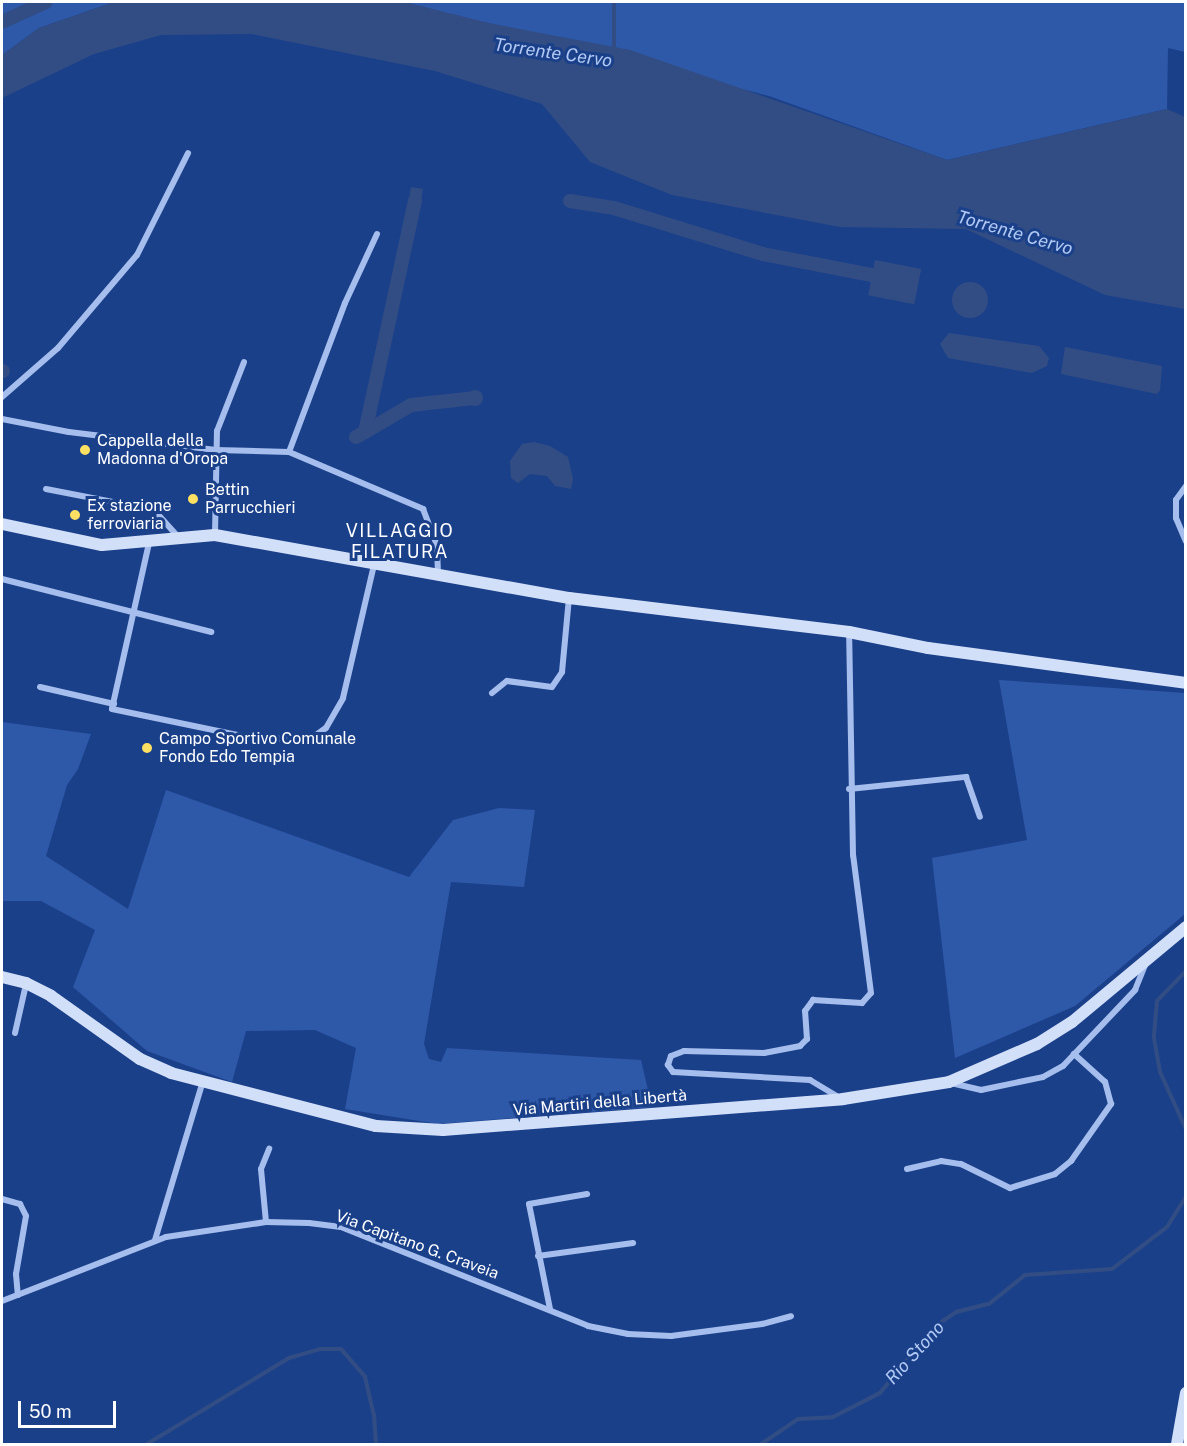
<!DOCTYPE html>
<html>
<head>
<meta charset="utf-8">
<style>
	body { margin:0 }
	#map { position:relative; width:1187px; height:1446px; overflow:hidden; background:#1b408a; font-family:"Public Sans",sans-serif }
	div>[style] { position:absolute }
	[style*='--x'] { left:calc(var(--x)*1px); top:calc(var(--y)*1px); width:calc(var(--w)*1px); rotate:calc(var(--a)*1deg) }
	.green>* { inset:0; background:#2e58a8 }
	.water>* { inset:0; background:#324d84; transform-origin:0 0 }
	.round { border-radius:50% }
	.stream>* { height:4px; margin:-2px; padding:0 2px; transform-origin:2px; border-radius:2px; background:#324d84 }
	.canal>* { height:14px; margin:-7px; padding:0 7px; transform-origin:7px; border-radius:7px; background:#324d84 }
	.street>* { height:6px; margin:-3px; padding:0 3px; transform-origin:3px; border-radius:3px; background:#a6beed }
	.secondary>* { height:12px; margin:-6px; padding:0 6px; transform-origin:6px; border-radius:6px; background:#d2dff9 }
	.dots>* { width:16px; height:16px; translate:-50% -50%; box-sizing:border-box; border:3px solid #1b408a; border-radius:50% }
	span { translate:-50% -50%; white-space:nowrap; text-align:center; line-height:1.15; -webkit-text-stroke:6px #1b408a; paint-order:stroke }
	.poi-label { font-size:16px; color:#fff }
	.left { translate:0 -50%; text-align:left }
	.street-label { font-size:16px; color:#fff }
	.water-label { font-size:18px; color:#b1c9f4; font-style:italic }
	.neighbourhood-label { font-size:18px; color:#fff; letter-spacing:1.5px }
	.frame { position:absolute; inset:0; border:3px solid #fff; pointer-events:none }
	.scale { position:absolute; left:18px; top:1401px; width:98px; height:27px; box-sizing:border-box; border:3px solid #fff; border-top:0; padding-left:8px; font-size:18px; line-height:21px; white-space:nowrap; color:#fff; -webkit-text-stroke:4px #1b408a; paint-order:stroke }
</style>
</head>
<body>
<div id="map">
	<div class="green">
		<div style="clip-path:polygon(2px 2px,114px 2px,39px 28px,2px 55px)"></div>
		<div style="clip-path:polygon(404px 2px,1185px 2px,1185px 52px,1168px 48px,1167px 109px,947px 160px,769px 96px)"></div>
		<div style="clip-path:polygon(999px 680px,1185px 693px,1185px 914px,1075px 1006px,955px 1058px,932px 858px,1027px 840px)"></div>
		<div style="clip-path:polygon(2px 722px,91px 734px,78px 769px,67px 785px,46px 856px,128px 909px,166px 790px,409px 877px,453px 820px,499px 808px,535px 810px,524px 887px,451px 882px,424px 1044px,429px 1059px,441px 1062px,447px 1048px,641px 1060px,652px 1107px,438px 1124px,345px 1109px,356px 1048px,315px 1030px,246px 1031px,232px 1082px,147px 1051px,73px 987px,95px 930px,41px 901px,2px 901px)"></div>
	</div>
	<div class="water">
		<div style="clip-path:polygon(114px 2px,404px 2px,489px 23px,630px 50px,947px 160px,1167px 109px,1185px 117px,1185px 309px,1105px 295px,966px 229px,840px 227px,672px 195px,590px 162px,542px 104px,435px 71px,252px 34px,161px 35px,94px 54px,2px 98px,2px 55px,39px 28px)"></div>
		<div style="left:411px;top:187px;width:12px;height:30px;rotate:9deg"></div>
		<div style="left:875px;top:260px;width:47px;height:36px;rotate:11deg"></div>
		<div class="round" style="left:952px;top:282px;width:36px;height:36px"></div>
		<div style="clip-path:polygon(949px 333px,1039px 346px,1049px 358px,1047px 366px,1032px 373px,948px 358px,940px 344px)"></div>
		<div style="clip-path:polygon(1065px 347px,1162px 366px,1160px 390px,1157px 394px,1061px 374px)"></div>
		<div class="round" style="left:467px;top:390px;width:16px;height:16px"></div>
		<div style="clip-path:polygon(534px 442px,550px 446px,568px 457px,573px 479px,571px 489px,555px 486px,547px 476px,530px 474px,518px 483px,511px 478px,510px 461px,522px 444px)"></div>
	</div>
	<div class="stream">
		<div style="--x:614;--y:52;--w:50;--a:-90"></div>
		<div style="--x:1186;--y:971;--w:42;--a:134"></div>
		<div style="--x:1157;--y:1001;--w:37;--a:95"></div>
		<div style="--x:1154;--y:1038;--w:35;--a:80"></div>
		<div style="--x:1160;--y:1072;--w:63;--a:65.5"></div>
		<div style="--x:147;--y:1444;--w:166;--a:-31.2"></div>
		<div style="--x:289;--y:1358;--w:32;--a:-16"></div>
		<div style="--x:320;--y:1349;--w:21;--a:0"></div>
		<div style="--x:341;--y:1349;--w:37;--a:49"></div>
		<div style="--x:365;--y:1377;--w:39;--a:77"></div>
		<div style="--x:374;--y:1415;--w:29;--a:86"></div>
		<div style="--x:761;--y:1444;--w:45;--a:-34"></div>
		<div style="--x:798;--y:1419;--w:35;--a:-3"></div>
		<div style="--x:833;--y:1417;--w:53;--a:-27.1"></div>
		<div style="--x:880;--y:1393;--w:85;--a:-50.7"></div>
		<div style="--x:934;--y:1327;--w:27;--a:-34"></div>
		<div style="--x:956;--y:1312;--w:34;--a:-14"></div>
		<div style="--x:989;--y:1304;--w:46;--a:-38.9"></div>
		<div style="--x:1025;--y:1275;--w:87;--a:-3.9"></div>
		<div style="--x:1112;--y:1269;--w:69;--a:-37.4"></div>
		<div style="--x:1167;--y:1227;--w:36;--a:-58"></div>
	</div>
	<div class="canal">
		<div style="--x:2;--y:22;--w:48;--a:-24.4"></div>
		<div style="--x:570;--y:201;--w:45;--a:9"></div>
		<div style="--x:614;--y:208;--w:156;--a:17.2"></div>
		<div style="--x:763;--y:254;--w:127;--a:10.9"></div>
		<div style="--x:2;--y:371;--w:1;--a:0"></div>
		<div style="--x:365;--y:432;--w:53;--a:-30.4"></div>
		<div style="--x:411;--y:405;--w:63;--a:-6.3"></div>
		<div style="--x:356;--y:437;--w:10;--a:-29"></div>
		<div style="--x:365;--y:432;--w:237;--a:-77.8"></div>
	</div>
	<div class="street">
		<div style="--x:2;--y:397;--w:74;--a:-41.2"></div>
		<div style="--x:58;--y:348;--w:122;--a:-49.7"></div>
		<div style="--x:137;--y:255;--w:114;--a:-63.4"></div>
		<div style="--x:2;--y:419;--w:68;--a:11"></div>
		<div style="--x:69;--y:432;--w:148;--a:7"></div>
		<div style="--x:216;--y:450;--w:73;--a:1.6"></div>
		<div style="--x:289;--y:452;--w:146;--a:23"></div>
		<div style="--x:423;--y:509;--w:40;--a:69"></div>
		<div style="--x:437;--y:546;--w:31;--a:88"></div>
		<div style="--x:289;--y:452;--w:159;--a:-69.4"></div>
		<div style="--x:345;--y:303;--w:76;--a:-65.1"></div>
		<div style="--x:1186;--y:486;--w:17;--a:126"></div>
		<div style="--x:1176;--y:500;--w:18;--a:90"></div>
		<div style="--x:1176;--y:518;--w:25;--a:67"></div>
		<div style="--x:46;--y:489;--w:110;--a:11"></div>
		<div style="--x:154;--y:510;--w:36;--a:48"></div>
		<div style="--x:215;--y:534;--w:103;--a:-88.9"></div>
		<div style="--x:217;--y:431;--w:74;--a:-68.6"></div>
		<div style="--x:149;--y:543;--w:170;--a:102.6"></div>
		<div style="--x:112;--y:709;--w:148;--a:11.7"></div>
		<div style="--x:257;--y:739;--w:55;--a:-1"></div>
		<div style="--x:312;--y:738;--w:17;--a:-36"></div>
		<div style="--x:326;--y:728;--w:34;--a:-60"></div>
		<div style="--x:343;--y:698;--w:137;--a:-76.9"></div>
		<div style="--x:2;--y:579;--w:216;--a:14.2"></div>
		<div style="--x:40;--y:687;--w:76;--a:12.9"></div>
		<div style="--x:492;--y:693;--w:19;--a:-39"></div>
		<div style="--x:507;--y:681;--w:45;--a:7.6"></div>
		<div style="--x:552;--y:687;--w:18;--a:-56"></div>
		<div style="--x:562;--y:672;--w:74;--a:-84.6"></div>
		<div style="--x:849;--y:789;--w:118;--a:-5.9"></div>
		<div style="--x:966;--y:777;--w:42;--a:70.7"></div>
		<div style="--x:15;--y:1033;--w:50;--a:-77.3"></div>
		<div style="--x:951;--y:1083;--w:31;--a:13"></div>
		<div style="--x:981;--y:1090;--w:63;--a:-11.8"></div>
		<div style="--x:1043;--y:1077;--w:23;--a:-29"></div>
		<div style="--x:1063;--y:1066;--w:105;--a:-46.5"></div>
		<div style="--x:1135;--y:990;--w:29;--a:-68"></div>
		<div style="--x:840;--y:1098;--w:35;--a:-149"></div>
		<div style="--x:810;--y:1080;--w:137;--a:-176.7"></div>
		<div style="--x:673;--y:1072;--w:9;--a:-126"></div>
		<div style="--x:668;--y:1065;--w:9;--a:-72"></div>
		<div style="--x:671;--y:1056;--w:14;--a:-21"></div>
		<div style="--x:684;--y:1051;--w:80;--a:1.4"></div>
		<div style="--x:764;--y:1053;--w:37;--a:-11"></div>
		<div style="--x:800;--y:1046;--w:10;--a:-45"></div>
		<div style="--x:807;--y:1039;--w:28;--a:-94"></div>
		<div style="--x:805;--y:1011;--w:14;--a:-54"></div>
		<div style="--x:813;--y:1000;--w:49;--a:3.5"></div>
		<div style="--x:862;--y:1003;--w:13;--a:-48"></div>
		<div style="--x:871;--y:993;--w:139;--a:-97.4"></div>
		<div style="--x:853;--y:855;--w:223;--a:-91"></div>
		<div style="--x:907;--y:1169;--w:35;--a:-13"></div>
		<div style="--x:941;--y:1161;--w:20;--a:9"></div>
		<div style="--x:961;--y:1164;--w:55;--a:26.1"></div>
		<div style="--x:1010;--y:1188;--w:47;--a:-17.3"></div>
		<div style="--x:1055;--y:1174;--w:21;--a:-39"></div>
		<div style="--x:1071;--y:1161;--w:70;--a:-54.9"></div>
		<div style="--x:1111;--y:1104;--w:23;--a:-105"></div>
		<div style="--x:1105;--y:1082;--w:42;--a:-137.9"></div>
		<div style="--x:2;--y:1199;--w:19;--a:16"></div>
		<div style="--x:20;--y:1204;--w:13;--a:63"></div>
		<div style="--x:26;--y:1216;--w:59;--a:99.8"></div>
		<div style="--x:16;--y:1274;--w:21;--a:85"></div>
		<div style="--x:266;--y:1222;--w:53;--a:-95.4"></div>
		<div style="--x:261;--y:1169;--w:22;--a:-68"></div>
		<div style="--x:155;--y:1240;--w:163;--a:-73.2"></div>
		<div style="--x:538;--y:1256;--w:96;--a:-7.8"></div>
		<div style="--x:2;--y:1301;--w:176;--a:-21.3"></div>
		<div style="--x:166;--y:1237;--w:101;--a:-8.5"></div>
		<div style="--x:266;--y:1222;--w:43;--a:1.3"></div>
		<div style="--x:309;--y:1223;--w:32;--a:7"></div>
		<div style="--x:341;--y:1227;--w:266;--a:21.8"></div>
		<div style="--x:588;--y:1326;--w:41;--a:11.3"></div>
		<div style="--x:628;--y:1334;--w:43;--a:2.7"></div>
		<div style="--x:671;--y:1336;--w:92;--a:-7.5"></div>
		<div style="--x:762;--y:1324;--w:30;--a:-15"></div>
		<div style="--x:550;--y:1309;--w:107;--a:-101.3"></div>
		<div style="--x:529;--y:1204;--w:59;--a:-9.8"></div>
	</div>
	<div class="secondary">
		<div style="--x:2;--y:524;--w:102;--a:11.9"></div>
		<div style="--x:102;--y:545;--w:113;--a:-5.1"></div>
		<div style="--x:215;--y:535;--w:360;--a:10.1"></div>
		<div style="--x:569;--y:598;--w:282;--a:6.9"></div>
		<div style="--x:849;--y:632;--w:81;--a:11.4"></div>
		<div style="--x:928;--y:648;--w:260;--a:7.7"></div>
		<div style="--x:2;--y:977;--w:25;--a:14"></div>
		<div style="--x:26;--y:983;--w:28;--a:27"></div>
		<div style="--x:51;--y:996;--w:109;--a:35.3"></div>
		<div style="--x:140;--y:1059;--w:34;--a:24"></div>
		<div style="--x:171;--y:1073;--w:212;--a:14.5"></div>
		<div style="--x:376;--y:1126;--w:67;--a:3.4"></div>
		<div style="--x:443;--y:1130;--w:401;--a:-4.4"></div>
		<div style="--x:843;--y:1099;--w:107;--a:-9.1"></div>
		<div style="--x:949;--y:1082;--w:96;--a:-23.4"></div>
		<div style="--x:1037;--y:1044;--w:41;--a:-32.2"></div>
		<div style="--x:1072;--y:1022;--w:148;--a:-39.8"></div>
		<div style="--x:1177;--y:1444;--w:52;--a:-80"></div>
	</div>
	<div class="dots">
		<div style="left:85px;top:450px;background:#fee162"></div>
		<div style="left:193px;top:499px;background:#fee162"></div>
		<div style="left:75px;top:515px;background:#fee162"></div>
		<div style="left:147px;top:748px;background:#fee162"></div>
	</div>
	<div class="poi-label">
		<span class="left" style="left:97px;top:450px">Cappella della<br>Madonna d'Oropa</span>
		<span class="left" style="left:205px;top:499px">Bettin<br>Parrucchieri</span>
		<span class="left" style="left:87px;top:515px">Ex stazione<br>ferroviaria</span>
		<span class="left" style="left:159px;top:748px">Campo Sportivo Comunale<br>Fondo Edo Tempia</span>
	</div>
	<div class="street-label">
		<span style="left:600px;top:1103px;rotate:-5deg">Via Martiri della Libertà</span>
		<span style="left:417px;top:1245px;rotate:20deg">Via Capitano G. Craveia</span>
	</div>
	<div class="water-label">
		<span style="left:553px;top:53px;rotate:8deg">Torrente Cervo</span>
		<span style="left:1015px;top:233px;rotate:16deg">Torrente Cervo</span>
		<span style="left:915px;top:1353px;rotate:-48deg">Rio Stono</span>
	</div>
	<div class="neighbourhood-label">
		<span style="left:400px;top:542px">VILLAGGIO<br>FILATURA</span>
	</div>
	<div class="frame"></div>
	<div class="scale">50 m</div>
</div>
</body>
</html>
